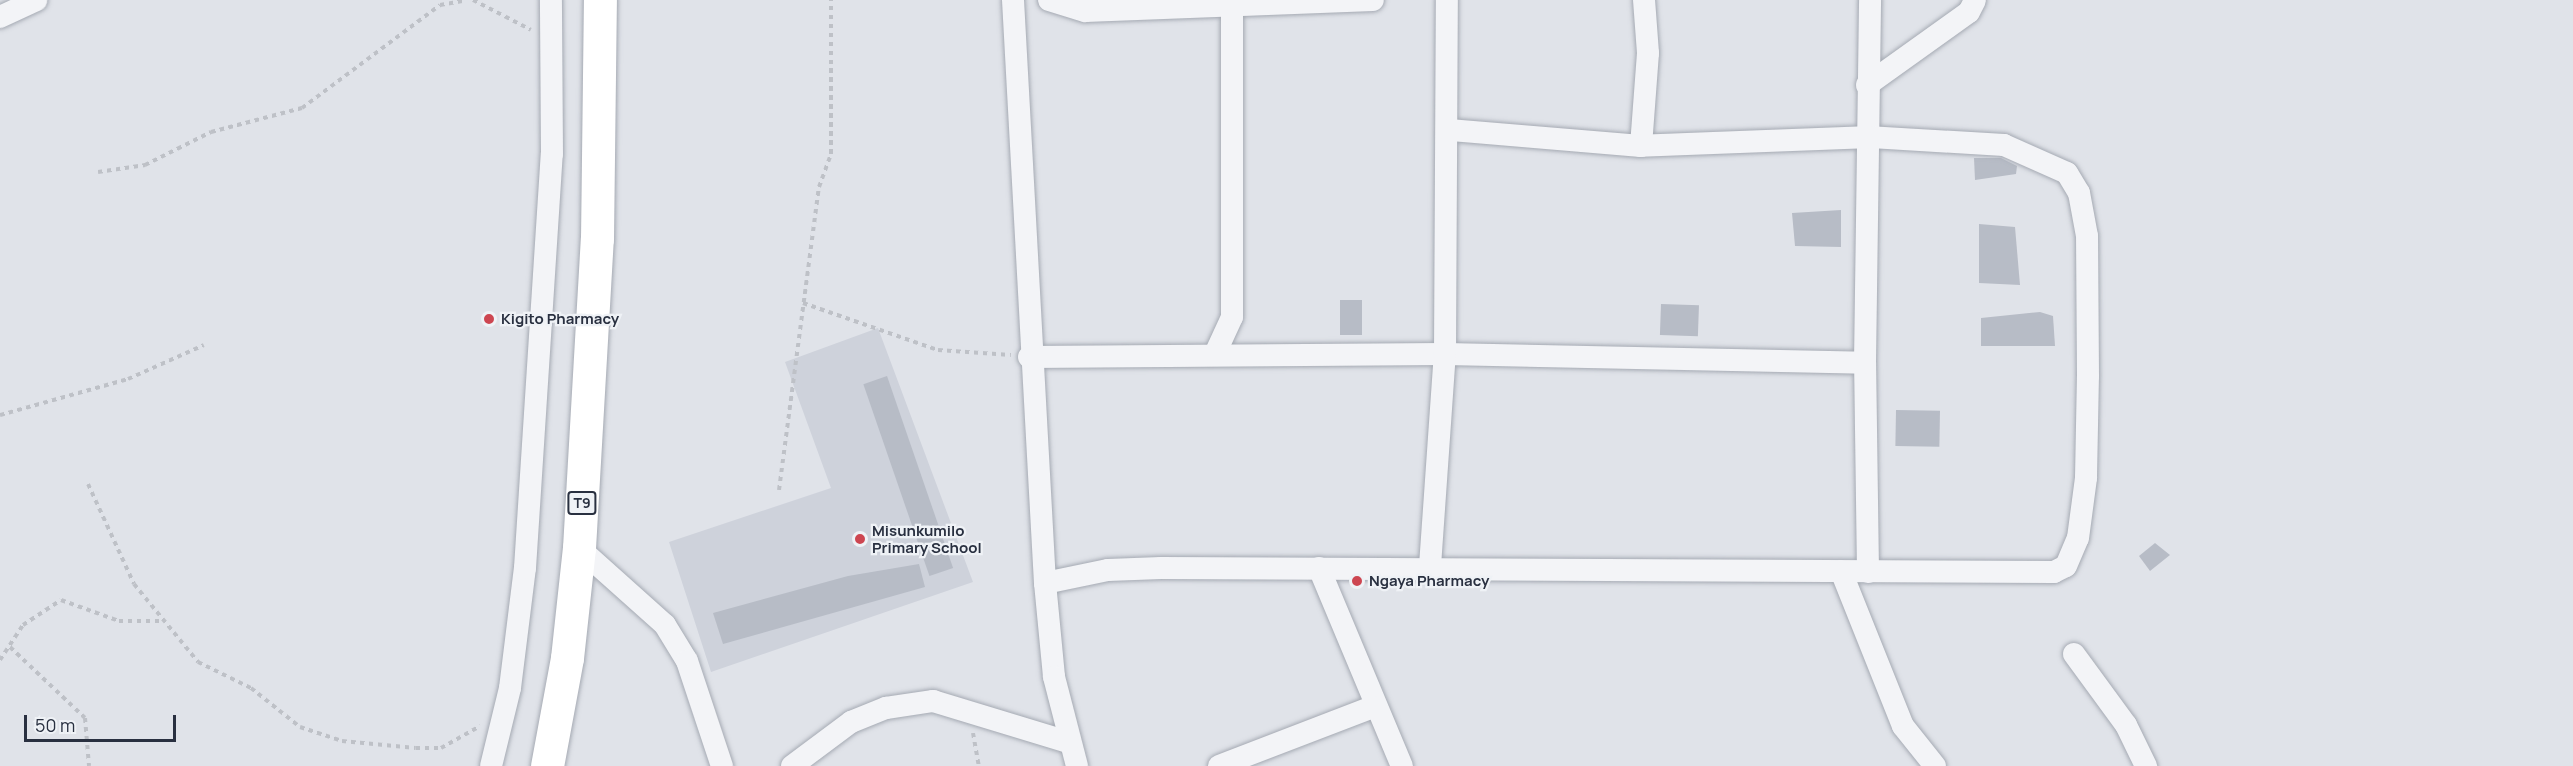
<!DOCTYPE html>
<html>
<head>
<meta charset="utf-8">
<style>
	body { margin:0 }
	#map { position:relative; width:2573px; height:766px; overflow:hidden; background:#e0e3e9; font-family:Manrope,sans-serif }
	div>[style] { position:absolute }
	[style*='--x'] { left:calc(var(--x)*1px); top:calc(var(--y)*1px); width:calc(var(--w)*1px); rotate:calc(var(--a)*1deg) }
	.built>* { inset:0; background:#ced2db }
	.building>* { inset:0; background:#b7bcc6; transform-origin:0 0 }
	.path>* { height:4px; margin-top:-2px; transform-origin:0; background:repeating-linear-gradient(90deg,#bec1c7 0 4.5px,transparent 0 9px) }
	.roads { filter:drop-shadow(0 0 2px #a5aab3) drop-shadow(0 0 2px #a5aab3) }
	.minor>* { height:22px; margin:-11px; padding:0 11px; transform-origin:11px; border-radius:11px; background:#f3f4f7 }
	.highway>* { height:33px; margin:-16.5px; padding:0 16.5px; transform-origin:16.5px; border-radius:16.5px; background:#fff }
	.dots>* { width:16px; height:16px; translate:-50% -50%; box-sizing:border-box; border:3px solid #eff2f6; border-radius:50% }
	span { translate:-50% -50%; white-space:nowrap; text-align:center; line-height:1.15; -webkit-text-stroke:4.5px #eff2f6; paint-order:stroke }
	.shield-label span { padding:2px 4px; background:#eff2f6; border:2px solid; border-radius:4px; -webkit-text-stroke-width:0 }
	.shield-label { font-size:14px; color:#293040; font-weight:700 }
	.poi-label { font-size:15px; color:#293040; font-weight:700 }
	.left { translate:0 -50%; text-align:left }
	.scale { position:absolute; left:24px; top:715px; width:152px; height:27px; box-sizing:border-box; border:3px solid #293040; border-top:0; padding-left:8px; font-size:18px; line-height:21px; white-space:nowrap; color:#293040; -webkit-text-stroke:4px #eff2f6; paint-order:stroke }
</style>
</head>
<body>
<div id="map">
	<div class="built">
		<div style="clip-path:polygon(878px 328px,973px 582px,711px 672px,669px 542px,831px 488px,785px 362px)"></div>
	</div>
	<div class="building">
		<div style="clip-path:polygon(1974px 158px,2001px 158px,2017px 166px,2016px 174px,1975px 180px)"></div>
		<div style="clip-path:polygon(1841px 210px,1841px 247px,1795px 246px,1792px 213px)"></div>
		<div style="clip-path:polygon(1979px 224px,2015px 227px,2020px 285px,1979px 283px)"></div>
		<div style="left:1340px;top:300px;width:22px;height:35px"></div>
		<div style="left:1661px;top:304px;width:38px;height:31px;rotate:2deg"></div>
		<div style="clip-path:polygon(2040px 312px,2053px 316px,2055px 346px,1981px 346px,1981px 318px)"></div>
		<div style="left:887px;top:376px;width:203px;height:25px;rotate:71deg"></div>
		<div style="left:1896px;top:410px;width:44px;height:36px;rotate:1deg"></div>
		<div style="clip-path:polygon(2155px 543px,2170px 555px,2150px 571px,2139px 556px)"></div>
		<div style="clip-path:polygon(919px 564px,925px 587px,723px 644px,713px 613px,848px 576px)"></div>
	</div>
	<div class="path">
		<div style="--x:473;--y:0;--w:65;--a:27.3"></div>
		<div style="--x:98;--y:172;--w:48;--a:-8.5"></div>
		<div style="--x:145;--y:165;--w:74;--a:-26.6"></div>
		<div style="--x:211;--y:132;--w:94;--a:-14.8"></div>
		<div style="--x:302;--y:108;--w:172;--a:-36.7"></div>
		<div style="--x:440;--y:5;--w:27;--a:-10"></div>
		<div style="--x:803;--y:303;--w:143;--a:19.2"></div>
		<div style="--x:938;--y:350;--w:73;--a:3.9"></div>
		<div style="--x:0;--y:415;--w:133;--a:-15.7"></div>
		<div style="--x:128;--y:379;--w:83;--a:-24.1"></div>
		<div style="--x:88;--y:484;--w:110;--a:65.3"></div>
		<div style="--x:134;--y:584;--w:101;--a:50.6"></div>
		<div style="--x:198;--y:662;--w:59;--a:26.1"></div>
		<div style="--x:251;--y:688;--w:63;--a:38.5"></div>
		<div style="--x:300;--y:727;--w:44;--a:18.4"></div>
		<div style="--x:342;--y:741;--w:74;--a:5.4"></div>
		<div style="--x:416;--y:748;--w:25;--a:0"></div>
		<div style="--x:441;--y:748;--w:45;--a:-29.4"></div>
		<div style="--x:779;--y:490;--w:306;--a:-82.5"></div>
		<div style="--x:819;--y:187;--w:35;--a:-70"></div>
		<div style="--x:831;--y:154;--w:154;--a:-90"></div>
		<div style="--x:10;--y:647;--w:103;--a:43.4"></div>
		<div style="--x:85;--y:718;--w:48;--a:85.2"></div>
		<div style="--x:0;--y:660;--w:42;--a:-56.7"></div>
		<div style="--x:23;--y:625;--w:45;--a:-33.3"></div>
		<div style="--x:61;--y:600;--w:62;--a:19.9"></div>
		<div style="--x:119;--y:621;--w:46;--a:0"></div>
		<div style="--x:973;--y:733;--w:34;--a:80"></div>
	</div>
	<div class="roads">
		<div class="minor">
			<div style="--x:1013;--y:0;--w:584;--a:86.86"></div>
			<div style="--x:1045;--y:583;--w:94;--a:84.5"></div>
			<div style="--x:1054;--y:677;--w:92;--a:75.5"></div>
			<div style="--x:1049;--y:0;--w:38;--a:17"></div>
			<div style="--x:1085;--y:11;--w:288;--a:-2.2"></div>
			<div style="--x:0;--y:17;--w:40;--a:-25"></div>
			<div style="--x:1867;--y:85;--w:125;--a:-35.6"></div>
			<div style="--x:1969;--y:12;--w:13;--a:-63"></div>
			<div style="--x:1641;--y:146;--w:93;--a:-85.7"></div>
			<div style="--x:1648;--y:53;--w:53;--a:-94.3"></div>
			<div style="--x:1215;--y:354;--w:41;--a:-65.3"></div>
			<div style="--x:1232;--y:317;--w:317;--a:-90"></div>
			<div style="--x:1029;--y:357;--w:416;--a:-0.4"></div>
			<div style="--x:1445;--y:354;--w:420;--a:1.2"></div>
			<div style="--x:579;--y:548;--w:115;--a:41.8"></div>
			<div style="--x:665;--y:625;--w:42;--a:58.6"></div>
			<div style="--x:687;--y:661;--w:111;--a:71.6"></div>
			<div style="--x:1430;--y:566;--w:213;--a:-86"></div>
			<div style="--x:1445;--y:354;--w:354;--a:-89.7"></div>
			<div style="--x:1319;--y:568;--w:215;--a:67.3"></div>
			<div style="--x:1841;--y:571;--w:167;--a:68.2"></div>
			<div style="--x:1903;--y:726;--w:51;--a:51.3"></div>
			<div style="--x:1868;--y:572;--w:209;--a:-90.8"></div>
			<div style="--x:1865;--y:363;--w:363;--a:-89.2"></div>
			<div style="--x:1045;--y:583;--w:64;--a:-11.7"></div>
			<div style="--x:1108;--y:570;--w:53;--a:-2.2"></div>
			<div style="--x:1161;--y:568;--w:893;--a:0.26"></div>
			<div style="--x:2054;--y:572;--w:13;--a:-27"></div>
			<div style="--x:2066;--y:566;--w:30;--a:-67"></div>
			<div style="--x:2078;--y:538;--w:61;--a:-82.4"></div>
			<div style="--x:2086;--y:478;--w:102;--a:-88.9"></div>
			<div style="--x:2088;--y:376;--w:140;--a:-90.4"></div>
			<div style="--x:2087;--y:236;--w:44;--a:-100.5"></div>
			<div style="--x:2079;--y:193;--w:23;--a:-121"></div>
			<div style="--x:2067;--y:173;--w:69;--a:-156"></div>
			<div style="--x:2004;--y:145;--w:133;--a:-176.6"></div>
			<div style="--x:1871;--y:137;--w:230;--a:177.8"></div>
			<div style="--x:1641;--y:146;--w:193;--a:-175.2"></div>
			<div style="--x:2074;--y:654;--w:88;--a:53.8"></div>
			<div style="--x:2126;--y:725;--w:46;--a:64"></div>
			<div style="--x:491;--y:766;--w:80;--a:-76.3"></div>
			<div style="--x:510;--y:688;--w:121;--a:-82.9"></div>
			<div style="--x:525;--y:568;--w:415;--a:-86.3"></div>
			<div style="--x:552;--y:154;--w:154;--a:-90.4"></div>
			<div style="--x:792;--y:766;--w:74;--a:-36.7"></div>
			<div style="--x:851;--y:722;--w:38;--a:-22"></div>
			<div style="--x:886;--y:708;--w:48;--a:-8.5"></div>
			<div style="--x:933;--y:701;--w:141;--a:16.9"></div>
			<div style="--x:1219;--y:766;--w:165;--a:-21"></div>
		</div>
		<div class="highway">
			<div style="--x:547;--y:766;--w:110;--a:-79.5"></div>
			<div style="--x:567;--y:658;--w:111;--a:-83.8"></div>
			<div style="--x:579;--y:548;--w:310;--a:-86.7"></div>
			<div style="--x:597;--y:239;--w:239;--a:-89.3"></div>
		</div>
	</div>
	<div class="dots">
		<div style="left:489px;top:319px;background:#cd4651"></div>
		<div style="left:860px;top:539px;background:#cd4651"></div>
		<div style="left:1357px;top:581px;background:#cd4651"></div>
	</div>
	<div class="shield-label">
		<span style="left:582px;top:503px">T9</span>
	</div>
	<div class="poi-label">
		<span class="left" style="left:501px;top:319px">Kigito Pharmacy</span>
		<span class="left" style="left:872px;top:539px">Misunkumilo<br>Primary School</span>
		<span class="left" style="left:1369px;top:581px">Ngaya Pharmacy</span>
	</div>
	<div class="scale">50 m</div>
</div>
</body>
</html>
